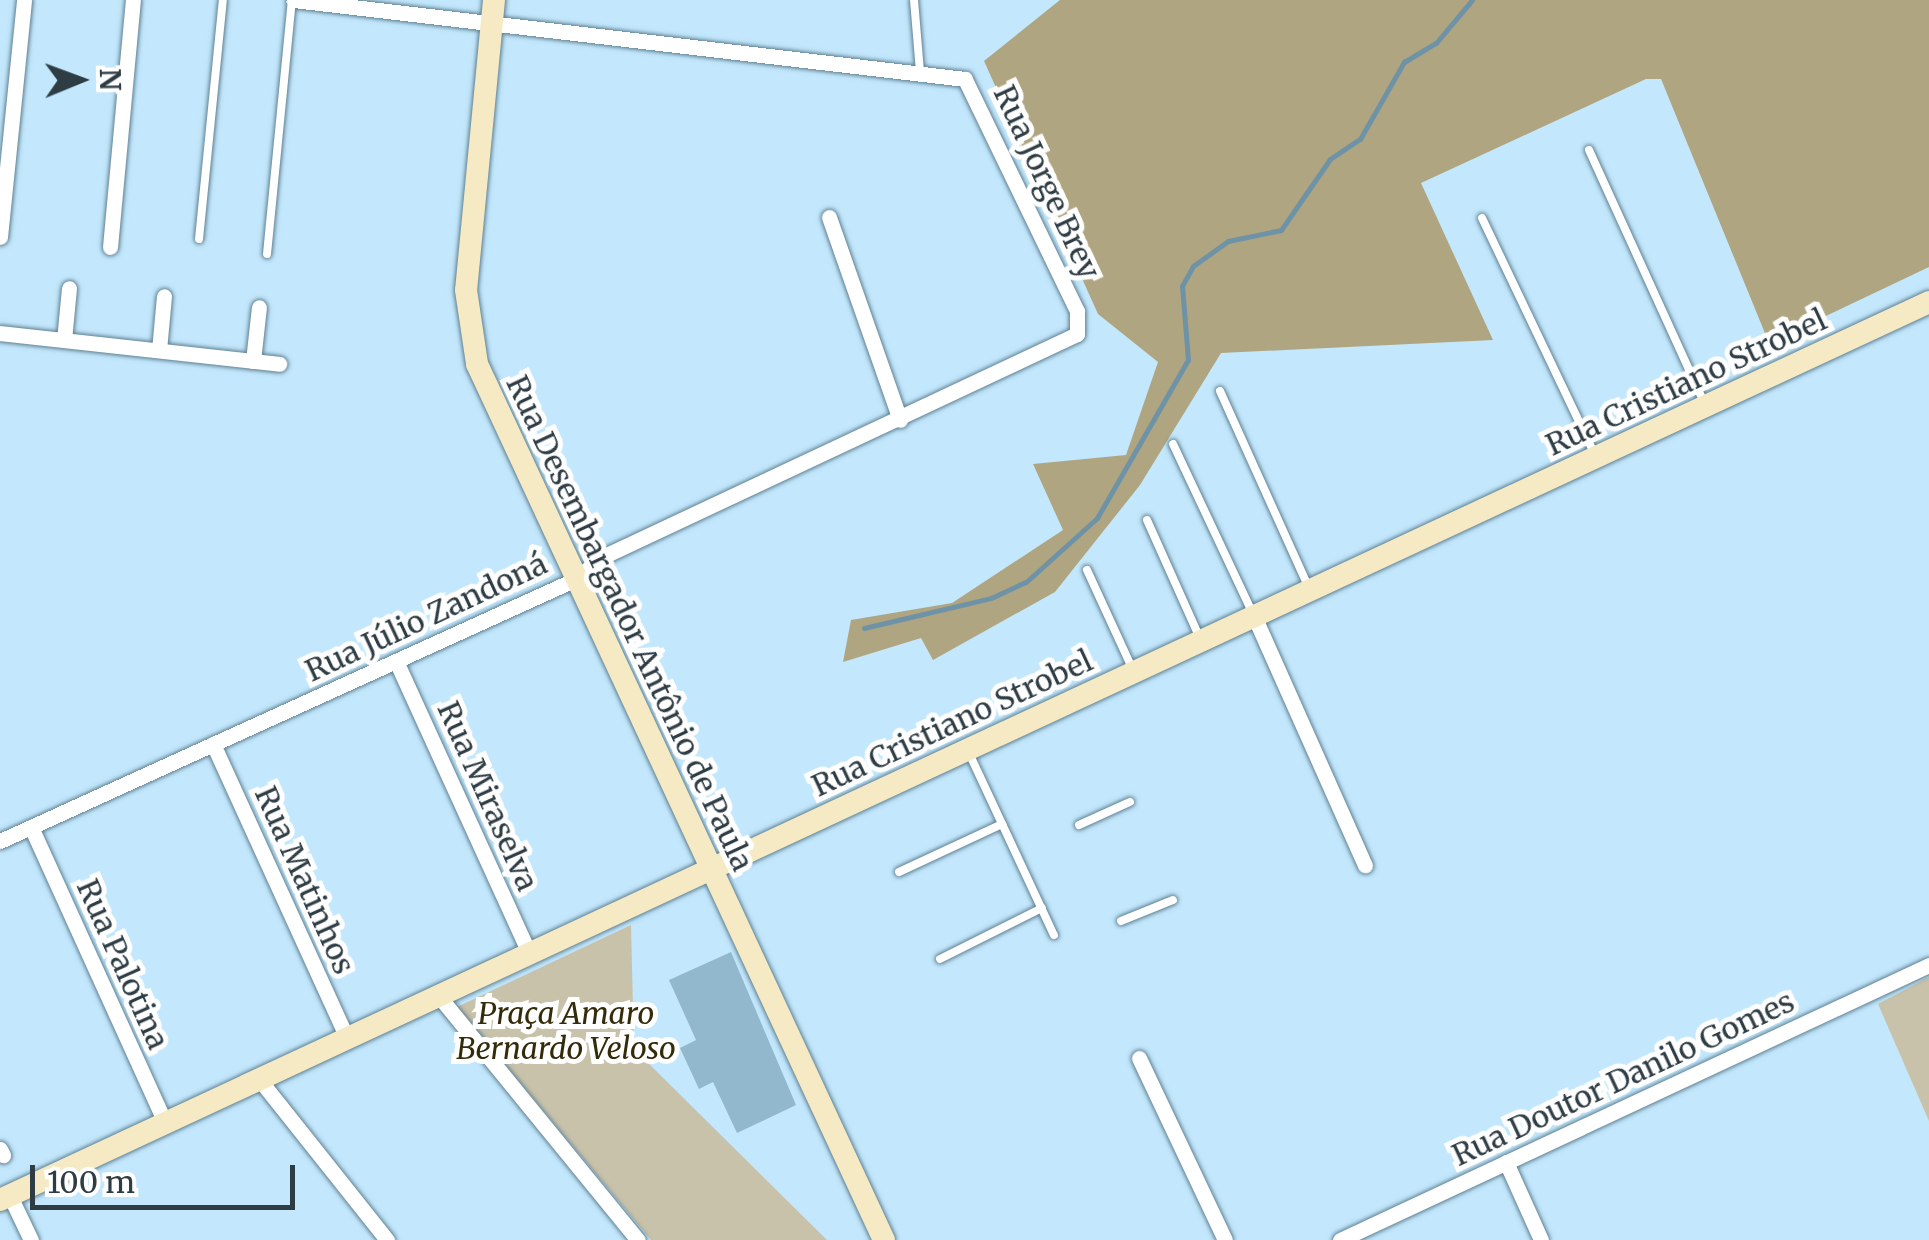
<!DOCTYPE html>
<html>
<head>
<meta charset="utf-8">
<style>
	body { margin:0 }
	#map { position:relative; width:1929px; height:1240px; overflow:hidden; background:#c3e7fc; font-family:Merriweather,serif }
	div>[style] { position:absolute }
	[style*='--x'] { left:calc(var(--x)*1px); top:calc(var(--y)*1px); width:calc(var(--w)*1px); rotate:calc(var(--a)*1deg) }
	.green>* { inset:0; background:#c9c2aa }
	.forest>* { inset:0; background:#b0a581 }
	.stream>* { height:5px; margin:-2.5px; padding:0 2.5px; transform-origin:2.5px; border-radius:2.5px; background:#6e93a7 }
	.building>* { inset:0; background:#92b8ce }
	.roads { filter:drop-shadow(0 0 2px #5f8093) drop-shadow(0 0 2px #5f8093) }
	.service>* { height:8px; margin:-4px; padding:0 4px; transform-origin:4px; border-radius:4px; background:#fff }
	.minor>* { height:15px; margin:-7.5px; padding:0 7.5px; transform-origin:7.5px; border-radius:7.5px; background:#fff }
	.secondary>* { height:22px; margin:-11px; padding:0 11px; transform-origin:11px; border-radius:11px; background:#f5eac3 }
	span { translate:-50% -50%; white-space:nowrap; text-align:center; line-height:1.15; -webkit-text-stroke:10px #fff; paint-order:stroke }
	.street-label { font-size:30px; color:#2e3c44 }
	.park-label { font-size:30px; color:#342b0b; font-style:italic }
	.north { position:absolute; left:30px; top:30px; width:100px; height:100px; -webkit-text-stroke:8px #fff; paint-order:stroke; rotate:89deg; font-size:28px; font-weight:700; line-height:40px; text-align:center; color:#2e3c44 }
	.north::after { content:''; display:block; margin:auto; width:35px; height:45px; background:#2e3c44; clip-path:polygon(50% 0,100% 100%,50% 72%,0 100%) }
	.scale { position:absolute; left:30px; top:1165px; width:265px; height:45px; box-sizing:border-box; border:5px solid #2e3c44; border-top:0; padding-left:12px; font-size:30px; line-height:35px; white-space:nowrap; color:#2e3c44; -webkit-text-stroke:8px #fff; paint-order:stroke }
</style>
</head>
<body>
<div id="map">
	<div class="green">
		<div style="clip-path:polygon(631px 925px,634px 1049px,827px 1240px,651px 1240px,457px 1007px)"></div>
		<div style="clip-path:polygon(1929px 977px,1929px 1121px,1878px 1004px)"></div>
	</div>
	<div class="forest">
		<div style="clip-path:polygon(1060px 0,1929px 0,1929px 267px,1769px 343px,1661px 79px,1646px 79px,1421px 183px,1493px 340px,1221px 353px,1140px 485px,1055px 592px,933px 660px,921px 638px,843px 662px,851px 620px,952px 603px,1063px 530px,1033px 464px,1126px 455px,1158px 362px,1098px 314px,984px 61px)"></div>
	</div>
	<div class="stream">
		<div style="--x:864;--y:628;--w:130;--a:-13.3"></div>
		<div style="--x:991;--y:598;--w:38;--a:-25"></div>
		<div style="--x:1026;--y:582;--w:96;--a:-42"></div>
		<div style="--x:1097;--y:518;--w:182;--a:-60.1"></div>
		<div style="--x:1188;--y:360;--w:74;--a:-94.6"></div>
		<div style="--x:1182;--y:286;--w:23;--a:-61"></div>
		<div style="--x:1193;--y:266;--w:43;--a:-35.5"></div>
		<div style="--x:1228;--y:241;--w:54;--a:-11.7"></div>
		<div style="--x:1281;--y:230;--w:86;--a:-55.4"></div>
		<div style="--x:1330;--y:159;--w:36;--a:-34"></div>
		<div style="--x:1360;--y:139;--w:89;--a:-60.3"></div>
		<div style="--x:1404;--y:62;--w:37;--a:-31"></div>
		<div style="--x:1436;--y:43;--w:56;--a:-50.1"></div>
	</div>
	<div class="building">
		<div style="clip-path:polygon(731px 952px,796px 1105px,737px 1133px,713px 1082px,699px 1089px,680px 1048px,696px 1040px,669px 980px)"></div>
	</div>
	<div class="roads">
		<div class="service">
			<div style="--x:914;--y:0;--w:71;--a:85.2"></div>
			<div style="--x:1589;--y:150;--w:280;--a:65.5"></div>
			<div style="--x:1482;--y:218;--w:260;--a:64.5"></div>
			<div style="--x:199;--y:239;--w:240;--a:-84.3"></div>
			<div style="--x:267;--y:254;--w:255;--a:-84.4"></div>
			<div style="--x:1220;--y:391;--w:214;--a:65.7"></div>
			<div style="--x:1173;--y:444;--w:186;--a:64.8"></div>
			<div style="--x:1147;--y:520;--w:127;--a:65.9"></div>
			<div style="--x:1087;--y:570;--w:108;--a:65.3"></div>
			<div style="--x:969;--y:753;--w:201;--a:65"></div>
			<div style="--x:1079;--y:825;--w:56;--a:-24.3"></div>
			<div style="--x:899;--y:872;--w:114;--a:-25"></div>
			<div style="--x:1121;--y:921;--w:56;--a:-22"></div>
			<div style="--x:940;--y:959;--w:114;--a:-26.6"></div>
		</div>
		<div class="minor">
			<div style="--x:829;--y:217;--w:215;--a:70.7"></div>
			<div style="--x:0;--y:237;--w:238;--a:-84.2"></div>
			<div style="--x:110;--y:247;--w:248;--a:-84.7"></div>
			<div style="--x:0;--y:333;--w:281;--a:6.3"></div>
			<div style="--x:64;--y:340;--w:52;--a:-84.5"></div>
			<div style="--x:159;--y:350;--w:54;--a:-84.7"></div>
			<div style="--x:253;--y:361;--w:54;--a:-83.7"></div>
			<div style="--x:1254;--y:616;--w:273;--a:66"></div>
			<div style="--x:396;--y:661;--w:321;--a:65.5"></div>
			<div style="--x:213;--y:744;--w:323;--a:65.5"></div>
			<div style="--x:31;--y:827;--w:325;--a:65.6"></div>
			<div style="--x:0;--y:841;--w:633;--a:-24.46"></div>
			<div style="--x:576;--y:579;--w:32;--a:-41"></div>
			<div style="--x:600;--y:558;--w:527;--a:-25.15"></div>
			<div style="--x:1077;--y:334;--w:23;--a:-90"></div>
			<div style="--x:1077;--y:311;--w:258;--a:-115.8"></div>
			<div style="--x:965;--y:79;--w:676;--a:-173.29"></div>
			<div style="--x:438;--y:995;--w:316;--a:50.8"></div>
			<div style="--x:1139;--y:1058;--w:201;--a:64.7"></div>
			<div style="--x:259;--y:1079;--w:206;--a:51.5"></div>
			<div style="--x:0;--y:1149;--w:7;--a:63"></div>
			<div style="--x:1506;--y:1162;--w:85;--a:65.8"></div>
			<div style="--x:10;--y:1196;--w:49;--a:64.5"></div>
			<div style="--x:1340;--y:1240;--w:650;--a:-25.03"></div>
		</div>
		<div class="secondary">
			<div style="--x:494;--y:0;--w:291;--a:95.5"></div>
			<div style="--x:466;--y:290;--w:75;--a:81.5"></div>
			<div style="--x:477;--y:364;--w:966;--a:65.08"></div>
			<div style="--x:0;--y:1200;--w:2128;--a:-24.96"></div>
		</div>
	</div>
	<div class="street-label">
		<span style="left:1047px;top:182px;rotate:65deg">Rua Jorge Brey</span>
		<span style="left:1686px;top:382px;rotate:-25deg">Rua Cristiano Strobel</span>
		<span style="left:426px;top:617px;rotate:-25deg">Rua Júlio Zandoná</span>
		<span style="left:630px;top:623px;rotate:65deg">Rua Desembargador Antônio de Paula</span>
		<span style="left:952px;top:723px;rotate:-25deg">Rua Cristiano Strobel</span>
		<span style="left:488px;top:796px;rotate:66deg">Rua Miraselva</span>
		<span style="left:305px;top:880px;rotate:66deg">Rua Matinhos</span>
		<span style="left:123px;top:964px;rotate:66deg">Rua Palotina</span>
		<span style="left:1623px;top:1078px;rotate:-25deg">Rua Doutor Danilo Gomes</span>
	</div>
	<div class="park-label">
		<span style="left:566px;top:1030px">Praça Amaro<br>Bernardo Veloso</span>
	</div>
	<div class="north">N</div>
	<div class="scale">100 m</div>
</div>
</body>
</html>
